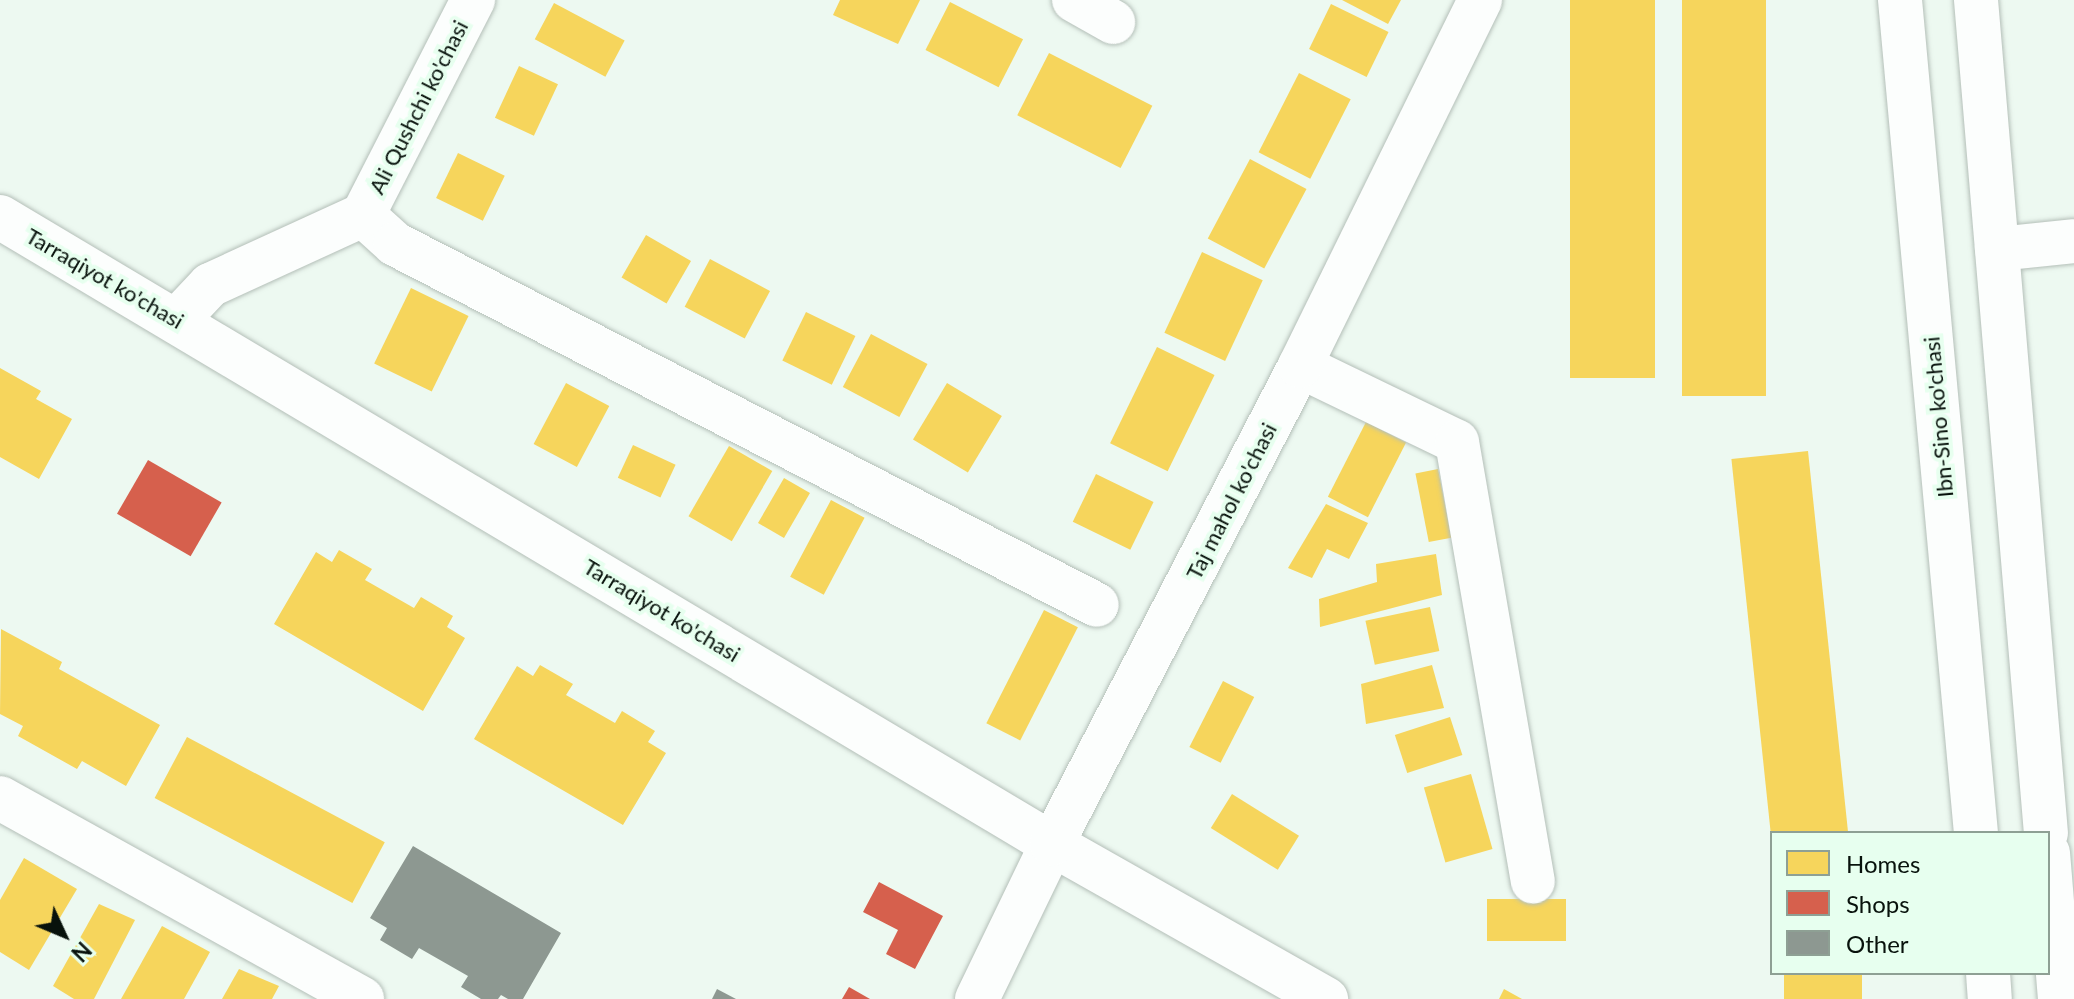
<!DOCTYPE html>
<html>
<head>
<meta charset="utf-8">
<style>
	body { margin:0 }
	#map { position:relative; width:2074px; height:999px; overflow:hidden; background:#edf9f1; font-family:Lato,sans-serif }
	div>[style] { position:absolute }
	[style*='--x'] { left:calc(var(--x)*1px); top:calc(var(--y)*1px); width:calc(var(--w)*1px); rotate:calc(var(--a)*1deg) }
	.homes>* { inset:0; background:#f6d55c; transform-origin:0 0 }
	.shops>* { inset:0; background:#d6604d; transform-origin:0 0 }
	.building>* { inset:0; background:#8d9891 }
	.roads { filter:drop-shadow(0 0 2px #b4bfb8) drop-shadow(0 0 2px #b4bfb8) }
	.minor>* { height:44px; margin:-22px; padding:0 22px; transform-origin:22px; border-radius:22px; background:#fcfefd }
	.major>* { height:44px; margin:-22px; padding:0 22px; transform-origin:22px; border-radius:22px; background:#fcfefd }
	span { translate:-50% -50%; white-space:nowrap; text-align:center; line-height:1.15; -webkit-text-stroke:8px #e7ffef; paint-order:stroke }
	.street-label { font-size:22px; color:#08120c }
	.legend { position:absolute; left:1770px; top:831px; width:280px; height:144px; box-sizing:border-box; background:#e7ffef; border:2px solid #8ea094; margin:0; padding:10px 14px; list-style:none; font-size:24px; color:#08120c }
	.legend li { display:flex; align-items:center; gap:16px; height:40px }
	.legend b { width:40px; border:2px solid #8ea094 }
	.north { position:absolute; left:24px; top:895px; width:80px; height:80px; -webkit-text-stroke:6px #e7ffef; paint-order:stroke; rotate:134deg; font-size:22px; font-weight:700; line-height:32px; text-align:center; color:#08120c }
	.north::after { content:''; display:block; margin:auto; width:28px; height:36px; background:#08120c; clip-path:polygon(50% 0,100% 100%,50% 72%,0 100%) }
</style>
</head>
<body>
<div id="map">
	<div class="homes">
		<div style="clip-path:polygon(840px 0,920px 0,898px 44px,833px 15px)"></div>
		<div style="clip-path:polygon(1342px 0,1401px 0,1388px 24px)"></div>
		<div style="left:1570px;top:0;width:85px;height:378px"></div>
		<div style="left:1682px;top:0;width:84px;height:396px"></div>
		<div style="left:950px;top:2px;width:82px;height:54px;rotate:27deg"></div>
		<div style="left:554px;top:3px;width:80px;height:41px;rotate:28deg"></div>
		<div style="left:1331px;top:4px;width:64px;height:50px;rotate:26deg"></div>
		<div style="left:1049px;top:53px;width:116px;height:70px;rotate:27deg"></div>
		<div style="left:519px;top:66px;width:43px;height:57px;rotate:25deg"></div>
		<div style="left:1299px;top:73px;width:58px;height:89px;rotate:27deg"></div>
		<div style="left:458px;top:153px;width:52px;height:50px;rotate:26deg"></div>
		<div style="left:1250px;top:159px;width:64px;height:90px;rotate:28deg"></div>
		<div style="left:646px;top:235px;width:52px;height:49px;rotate:30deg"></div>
		<div style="left:1202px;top:252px;width:67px;height:89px;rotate:25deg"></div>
		<div style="left:710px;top:259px;width:68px;height:54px;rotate:28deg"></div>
		<div style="left:411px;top:288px;width:64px;height:84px;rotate:26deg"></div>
		<div style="left:806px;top:312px;width:55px;height:54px;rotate:26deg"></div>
		<div style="left:871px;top:334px;width:64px;height:60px;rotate:28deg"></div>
		<div style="left:1157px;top:347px;width:64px;height:107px;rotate:26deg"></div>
		<div style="clip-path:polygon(0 368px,41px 391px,36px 399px,72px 419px,39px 479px,0 457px)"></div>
		<div style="left:566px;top:383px;width:49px;height:69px;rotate:28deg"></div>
		<div style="left:947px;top:383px;width:64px;height:66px;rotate:31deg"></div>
		<div style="left:1366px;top:422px;width:45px;height:84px;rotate:27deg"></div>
		<div style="left:633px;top:445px;width:47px;height:36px;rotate:25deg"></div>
		<div style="left:729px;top:446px;width:50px;height:81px;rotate:30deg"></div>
		<div style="left:1808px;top:451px;width:384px;height:77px;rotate:84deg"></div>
		<div style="left:1438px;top:469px;width:70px;height:23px;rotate:79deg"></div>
		<div style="left:1096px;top:474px;width:64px;height:53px;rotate:26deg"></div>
		<div style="left:784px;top:478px;width:30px;height:52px;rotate:30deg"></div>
		<div style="left:831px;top:500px;width:38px;height:87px;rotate:28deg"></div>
		<div style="clip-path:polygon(1326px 504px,1368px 523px,1349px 559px,1327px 549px,1312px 578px,1288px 568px)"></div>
		<div style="clip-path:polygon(339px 550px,372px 569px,365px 580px,414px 608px,421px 597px,453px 616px,447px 627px,465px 638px,423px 711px,274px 624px,316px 552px,332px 562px)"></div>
		<div style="clip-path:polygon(1436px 554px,1442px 595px,1320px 627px,1319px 599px,1377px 582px,1376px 564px)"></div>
		<div style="left:1430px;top:607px;width:45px;height:66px;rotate:78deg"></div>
		<div style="left:1044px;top:610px;width:38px;height:127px;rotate:27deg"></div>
		<div style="clip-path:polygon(1px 629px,62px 662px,59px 669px,160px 725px,126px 786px,82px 761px,77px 769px,18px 736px,23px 726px,0 714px)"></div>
		<div style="clip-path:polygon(540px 665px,573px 684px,566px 695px,615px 723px,622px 711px,655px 731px,648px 742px,666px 753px,623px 825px,474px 739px,517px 666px,533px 676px)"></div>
		<div style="clip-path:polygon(1432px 665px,1444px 708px,1366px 724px,1361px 684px)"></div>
		<div style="left:1223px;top:681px;width:35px;height:74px;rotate:27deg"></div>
		<div style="left:1450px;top:717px;width:40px;height:58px;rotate:72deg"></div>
		<div style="left:187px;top:737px;width:224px;height:69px;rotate:28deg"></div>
		<div style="left:1471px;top:774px;width:78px;height:49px;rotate:74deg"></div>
		<div style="left:1232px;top:794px;width:79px;height:40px;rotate:32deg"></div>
		<div style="clip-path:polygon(24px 858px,77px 889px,29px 970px,0 952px,0 900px)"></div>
		<div style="left:1487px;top:899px;width:79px;height:42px"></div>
		<div style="clip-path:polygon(99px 904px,135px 920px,94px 999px,74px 999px,53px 986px)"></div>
		<div style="clip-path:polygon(162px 926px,210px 952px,184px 999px,121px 999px)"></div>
		<div style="clip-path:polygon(239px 969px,279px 986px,272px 999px,222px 999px)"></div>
		<div style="left:1784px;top:973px;width:78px;height:26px"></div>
		<div style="clip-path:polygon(1504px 989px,1522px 999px,1499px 999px)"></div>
	</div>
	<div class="shops">
		<div style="left:148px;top:460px;width:85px;height:62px;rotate:30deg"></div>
		<div style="clip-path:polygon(879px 882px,943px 916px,915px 969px,886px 954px,898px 930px,863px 912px)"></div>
		<div style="clip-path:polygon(849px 987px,870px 999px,842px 999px)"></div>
	</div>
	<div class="building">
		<div style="clip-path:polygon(413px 846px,561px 933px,523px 999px,508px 999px,501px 995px,498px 999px,481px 999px,461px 987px,468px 976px,419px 948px,412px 959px,380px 940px,387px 928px,370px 918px)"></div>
		<div style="clip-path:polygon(717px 989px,736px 999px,712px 999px)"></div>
	</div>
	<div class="roads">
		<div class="minor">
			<div style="--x:1074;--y:0;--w:45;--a:29.4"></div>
			<div style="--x:363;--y:215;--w:43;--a:42.2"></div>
			<div style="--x:395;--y:244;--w:789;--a:27.21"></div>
			<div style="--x:363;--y:215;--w:242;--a:-62.9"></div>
			<div style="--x:0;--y:217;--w:1225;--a:30.8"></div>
			<div style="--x:1052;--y:844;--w:315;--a:29.5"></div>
			<div style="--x:1997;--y:249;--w:77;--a:-5.9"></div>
			<div style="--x:177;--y:320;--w:48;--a:-46.7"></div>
			<div style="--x:210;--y:285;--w:168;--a:-24.6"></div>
			<div style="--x:1300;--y:366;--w:174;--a:25.8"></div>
			<div style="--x:1457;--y:442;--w:446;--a:80.2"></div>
			<div style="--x:0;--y:798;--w:414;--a:29"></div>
			<div style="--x:977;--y:999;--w:172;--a:-64.2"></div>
			<div style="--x:1052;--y:844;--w:539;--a:-62.58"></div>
			<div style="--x:1300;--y:366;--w:408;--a:-63.8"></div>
		</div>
		<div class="major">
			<div style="--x:1900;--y:0;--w:836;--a:84.79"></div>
			<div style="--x:1976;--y:0;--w:836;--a:85.2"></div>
			<div style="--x:2048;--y:853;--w:146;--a:85.3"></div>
			<div style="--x:1988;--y:973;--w:26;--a:86"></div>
		</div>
	</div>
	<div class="street-label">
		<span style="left:418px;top:107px;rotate:-63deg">Ali Qushchi ko'chasi</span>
		<span style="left:105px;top:278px;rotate:30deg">Tarraqiyot ko'chasi</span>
		<span style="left:1938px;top:417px;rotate:-95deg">Ibn-Sino ko'chasi</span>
		<span style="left:1231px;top:501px;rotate:-63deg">Taj mahol ko'chasi</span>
		<span style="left:662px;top:610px;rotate:31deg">Tarraqiyot ko'chasi</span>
	</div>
	<ul class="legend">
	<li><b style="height:22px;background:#f6d55c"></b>Homes</li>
	<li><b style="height:22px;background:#d6604d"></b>Shops</li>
	<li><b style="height:22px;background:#8d9891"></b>Other</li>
	</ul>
	<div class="north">N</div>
</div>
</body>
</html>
